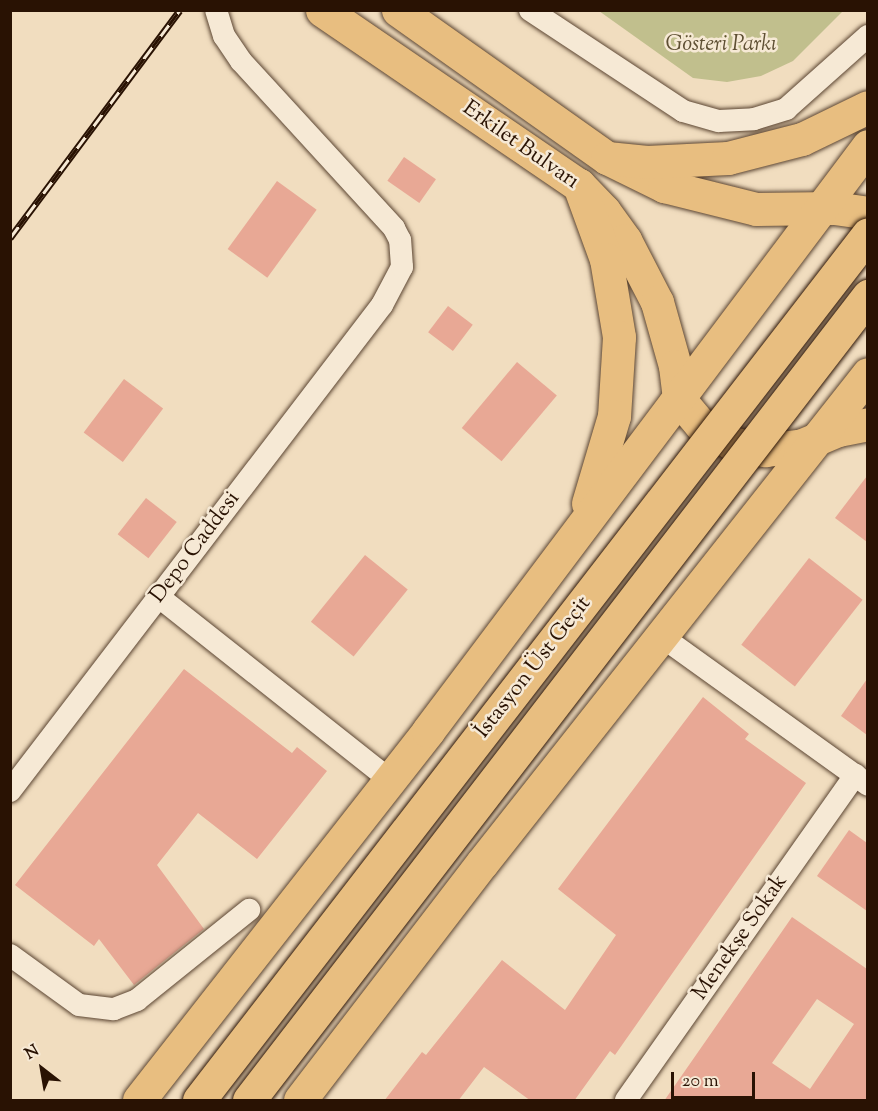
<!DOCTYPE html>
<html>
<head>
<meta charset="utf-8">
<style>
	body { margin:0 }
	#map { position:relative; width:878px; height:1111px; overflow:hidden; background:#f1ddbf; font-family:"Sorts Mill Goudy",serif }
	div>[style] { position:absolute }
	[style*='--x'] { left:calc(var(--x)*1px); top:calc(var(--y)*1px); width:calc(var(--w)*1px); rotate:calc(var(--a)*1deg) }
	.green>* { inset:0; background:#c1bf8d }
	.building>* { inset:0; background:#e8a895; transform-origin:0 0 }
	.roads { filter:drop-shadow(0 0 2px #5b4532) drop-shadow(0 0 2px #5b4532) }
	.street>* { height:22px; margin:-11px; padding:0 11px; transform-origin:11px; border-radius:11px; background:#f6e9d5 }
	.primary>* { height:33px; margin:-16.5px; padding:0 16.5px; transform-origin:16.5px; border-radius:16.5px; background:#e8be80 }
	.highway>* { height:33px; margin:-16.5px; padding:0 16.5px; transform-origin:16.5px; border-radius:16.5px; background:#e8be80 }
	.rail>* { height:7px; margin-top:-3.5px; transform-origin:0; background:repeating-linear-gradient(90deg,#f6e9d5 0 14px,#291203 0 28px); box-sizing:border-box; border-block:2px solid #291203 }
	.bridges { filter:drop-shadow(0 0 2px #291203) drop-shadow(0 0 2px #291203) }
	.highway-bridge>* { height:33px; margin:-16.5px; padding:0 16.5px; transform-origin:16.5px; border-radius:16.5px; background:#e8be80 }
	span { translate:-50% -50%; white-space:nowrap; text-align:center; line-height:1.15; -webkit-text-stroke:5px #f6e9d5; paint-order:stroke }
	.park-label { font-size:22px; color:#5e4f33; font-style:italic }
	.street-label { font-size:22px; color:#291203 }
	.frame { position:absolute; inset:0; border:12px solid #291203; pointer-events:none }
	.north { position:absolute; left:12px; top:1039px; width:60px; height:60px; -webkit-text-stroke:4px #f6e9d5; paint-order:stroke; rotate:329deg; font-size:16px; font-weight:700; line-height:24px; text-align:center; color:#291203 }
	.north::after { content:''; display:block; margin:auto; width:21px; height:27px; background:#291203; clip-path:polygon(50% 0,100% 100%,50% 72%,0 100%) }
	.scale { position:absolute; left:671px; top:1072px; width:84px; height:27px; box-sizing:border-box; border:3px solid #291203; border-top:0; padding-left:8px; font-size:18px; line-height:21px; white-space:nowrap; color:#291203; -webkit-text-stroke:4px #f6e9d5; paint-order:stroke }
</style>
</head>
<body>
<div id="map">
	<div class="green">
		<div style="clip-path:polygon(599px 11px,843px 11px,793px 61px,761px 76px,727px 82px,693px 78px)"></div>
	</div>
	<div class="building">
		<div style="left:404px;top:157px;width:39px;height:29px;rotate:35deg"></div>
		<div style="left:277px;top:181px;width:49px;height:84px;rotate:36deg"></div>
		<div style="left:448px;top:306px;width:31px;height:33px;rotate:37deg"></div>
		<div style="left:517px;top:362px;width:52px;height:86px;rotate:40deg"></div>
		<div style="left:124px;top:379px;width:49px;height:67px;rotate:37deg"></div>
		<div style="clip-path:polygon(867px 476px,867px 542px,835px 518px)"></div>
		<div style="left:146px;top:498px;width:39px;height:46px;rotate:38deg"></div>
		<div style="left:365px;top:555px;width:55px;height:86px;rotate:39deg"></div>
		<div style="left:809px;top:558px;width:68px;height:110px;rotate:38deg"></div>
		<div style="clip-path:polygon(184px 669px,292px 753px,297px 747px,327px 771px,257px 859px,198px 813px,157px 865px,204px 929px,134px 985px,99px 939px,94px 946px,15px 885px)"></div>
		<div style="clip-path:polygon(867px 679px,867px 735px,841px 716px)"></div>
		<div style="clip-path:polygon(703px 697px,749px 734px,745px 739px,806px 783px,615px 1055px,610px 1051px,574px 1101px,531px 1101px,484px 1067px,458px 1101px,384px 1101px,422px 1052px,426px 1055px,502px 960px,565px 1010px,616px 935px,558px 889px)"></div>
		<div style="clip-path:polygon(849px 830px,867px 843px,867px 911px,817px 876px)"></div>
		<div style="clip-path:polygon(evenodd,792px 917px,867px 969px,867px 1101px,664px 1101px,792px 917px,817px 999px,854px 1024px,810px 1089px,772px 1063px,817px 999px)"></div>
	</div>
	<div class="roads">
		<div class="street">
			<div style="--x:530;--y:10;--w:183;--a:33.4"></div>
			<div style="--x:683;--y:111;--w:37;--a:16"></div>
			<div style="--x:719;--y:121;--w:35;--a:-3"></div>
			<div style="--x:754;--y:119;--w:34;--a:-17"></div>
			<div style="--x:786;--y:109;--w:110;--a:-41.7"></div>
			<div style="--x:159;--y:597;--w:295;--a:38.4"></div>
			<div style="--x:661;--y:636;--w:255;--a:35.7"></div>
			<div style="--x:10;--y:791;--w:612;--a:-52.57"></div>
			<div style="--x:382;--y:305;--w:43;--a:-62.2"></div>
			<div style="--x:402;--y:267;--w:27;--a:-94"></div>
			<div style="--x:400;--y:240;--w:13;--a:-117"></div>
			<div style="--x:394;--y:228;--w:226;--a:-132.5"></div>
			<div style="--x:241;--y:61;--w:30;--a:-124"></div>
			<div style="--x:224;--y:36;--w:27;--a:-107"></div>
			<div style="--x:10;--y:955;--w:85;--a:35.9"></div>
			<div style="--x:79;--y:1005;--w:35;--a:7"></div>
			<div style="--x:114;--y:1009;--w:25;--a:-21"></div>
			<div style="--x:137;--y:1000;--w:144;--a:-38.8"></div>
			<div style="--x:626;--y:1100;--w:398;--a:-54.8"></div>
		</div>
		<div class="primary">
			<div style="--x:322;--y:10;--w:311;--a:34.3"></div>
			<div style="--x:579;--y:185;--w:36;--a:46"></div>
			<div style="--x:604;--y:211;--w:36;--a:54"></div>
			<div style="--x:625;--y:240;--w:70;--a:62.7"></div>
			<div style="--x:657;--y:302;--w:66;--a:74.3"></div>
			<div style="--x:675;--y:366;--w:33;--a:83"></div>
			<div style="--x:679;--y:399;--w:34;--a:50"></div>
			<div style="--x:701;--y:425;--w:35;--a:31"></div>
			<div style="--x:731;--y:443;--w:35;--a:12"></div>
			<div style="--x:765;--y:450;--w:35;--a:-7"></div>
			<div style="--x:800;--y:446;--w:41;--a:-22.8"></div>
			<div style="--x:838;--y:430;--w:31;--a:-11"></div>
			<div style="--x:398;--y:10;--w:256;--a:35.3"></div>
			<div style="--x:607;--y:158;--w:64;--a:26.2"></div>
			<div style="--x:664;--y:186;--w:95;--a:14"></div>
			<div style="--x:756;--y:209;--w:78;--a:-0.7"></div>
			<div style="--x:834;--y:208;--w:34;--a:8"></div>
		</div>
		<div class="highway">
			<div style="--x:607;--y:158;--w:40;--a:5.7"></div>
			<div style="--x:647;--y:162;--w:81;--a:-2.8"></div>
			<div style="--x:728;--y:158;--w:76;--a:-14.4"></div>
			<div style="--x:802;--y:139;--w:73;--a:-25.9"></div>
			<div style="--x:579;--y:185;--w:79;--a:70"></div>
			<div style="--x:606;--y:259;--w:79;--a:80.5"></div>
			<div style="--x:619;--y:337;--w:79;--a:93.6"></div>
			<div style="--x:614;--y:416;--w:91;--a:106.6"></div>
			<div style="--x:139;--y:1100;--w:469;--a:-51.9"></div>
			<div style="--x:428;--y:731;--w:732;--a:-53.05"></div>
			<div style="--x:300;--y:1100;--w:299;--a:-52.5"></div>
			<div style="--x:482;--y:863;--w:623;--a:-51.71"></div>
		</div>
	</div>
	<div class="rail">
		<div style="--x:10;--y:238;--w:284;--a:-53.3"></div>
	</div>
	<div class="bridges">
		<div class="highway-bridge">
			<div style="--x:199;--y:1100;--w:1094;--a:-52.31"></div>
			<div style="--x:249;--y:1100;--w:1015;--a:-52.41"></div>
		</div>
	</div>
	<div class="park-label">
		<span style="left:721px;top:46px">Gösteri Parkı</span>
	</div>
	<div class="street-label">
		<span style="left:520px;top:146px;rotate:35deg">Erkilet Bulvarı</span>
		<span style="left:196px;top:548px;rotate:-53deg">Depo Caddesi</span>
		<span style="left:534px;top:668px;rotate:-52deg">İstasyon Üst Geçit</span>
		<span style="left:741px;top:938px;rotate:-55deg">Menekşe Sokak</span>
	</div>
	<div class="frame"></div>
	<div class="north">N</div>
	<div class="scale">20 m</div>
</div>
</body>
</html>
